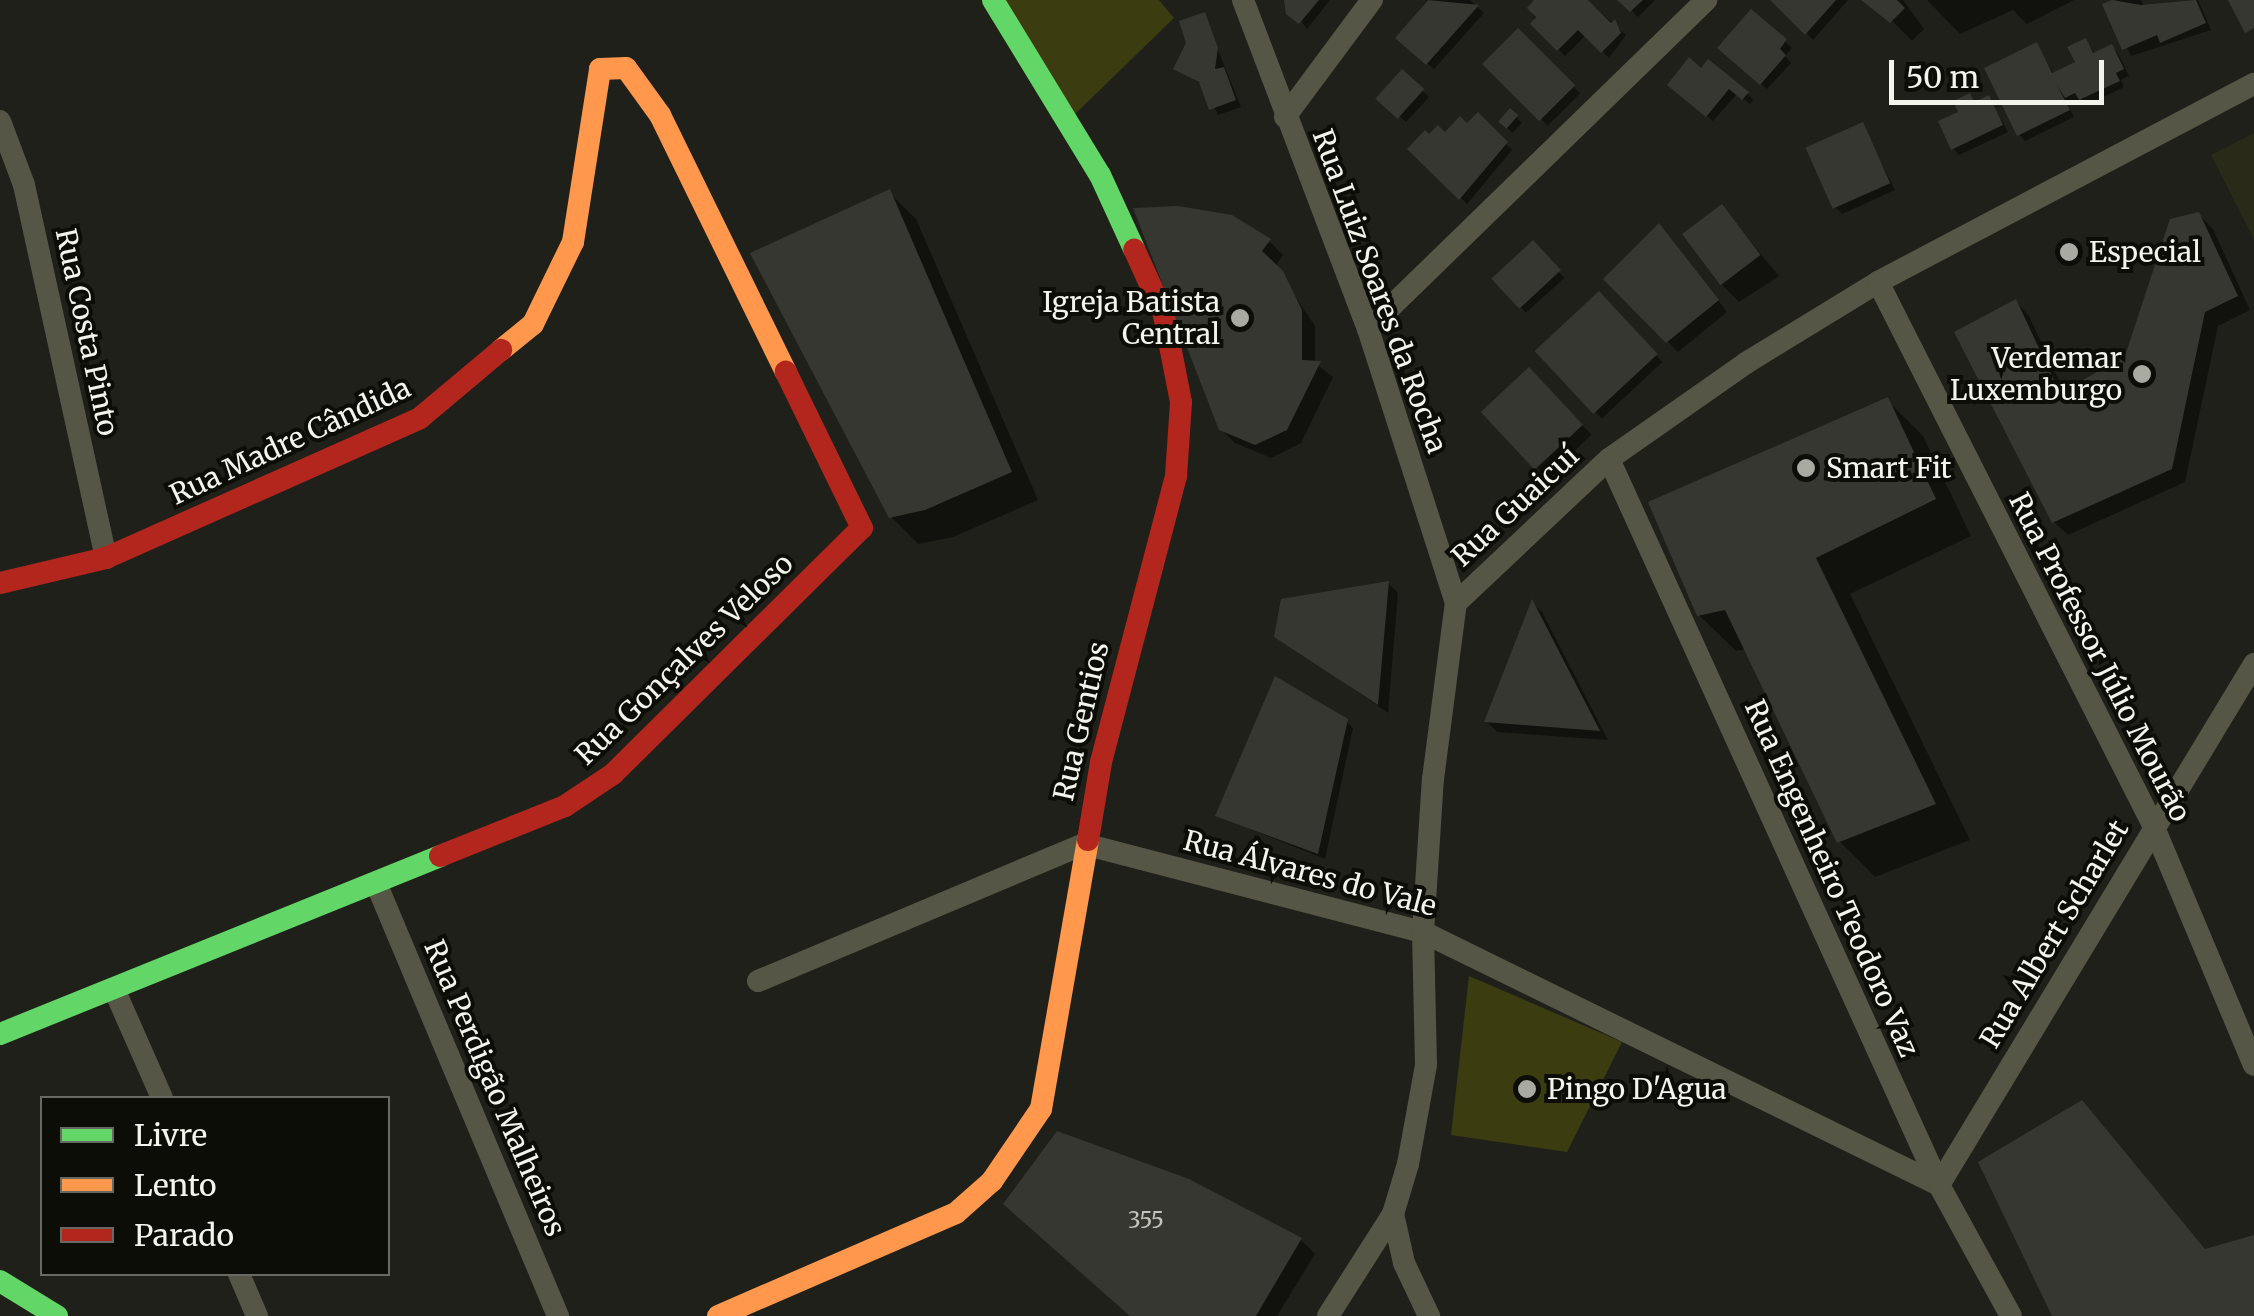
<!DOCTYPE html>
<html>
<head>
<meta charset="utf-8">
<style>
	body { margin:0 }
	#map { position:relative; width:2254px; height:1316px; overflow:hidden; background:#20201a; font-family:Merriweather,serif }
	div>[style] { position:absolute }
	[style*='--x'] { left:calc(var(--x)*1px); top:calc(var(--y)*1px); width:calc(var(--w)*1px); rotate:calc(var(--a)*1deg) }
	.built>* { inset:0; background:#2a2a18 }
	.green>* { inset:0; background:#3b3c10 }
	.shadow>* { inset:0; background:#0007; transform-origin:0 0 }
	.building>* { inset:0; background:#373731; transform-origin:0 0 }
	.street>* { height:22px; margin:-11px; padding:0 11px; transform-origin:11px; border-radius:11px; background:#555645 }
	.fast>* { height:22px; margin:-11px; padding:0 11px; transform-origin:11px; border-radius:11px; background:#63d668 }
	.slow>* { height:22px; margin:-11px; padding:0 11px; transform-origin:11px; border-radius:11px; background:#ff974d }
	.jam>* { height:22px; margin:-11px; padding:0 11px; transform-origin:11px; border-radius:11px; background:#b3261e }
	.dots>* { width:28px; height:28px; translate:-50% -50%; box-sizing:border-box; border:5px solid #0c0d07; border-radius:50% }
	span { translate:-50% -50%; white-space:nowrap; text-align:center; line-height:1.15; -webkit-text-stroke:8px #0c0d07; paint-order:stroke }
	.number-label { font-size:22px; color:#c4c5bc }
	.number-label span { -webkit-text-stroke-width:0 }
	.poi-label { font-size:28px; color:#f3f4eb }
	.left { translate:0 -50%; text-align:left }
	.right { translate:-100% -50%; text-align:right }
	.street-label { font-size:28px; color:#f3f4eb }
	.legend { position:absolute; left:40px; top:1096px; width:350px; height:180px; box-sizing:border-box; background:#0c0d07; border:2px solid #686962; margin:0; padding:12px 18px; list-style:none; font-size:30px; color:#f3f4eb }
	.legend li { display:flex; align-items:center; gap:20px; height:50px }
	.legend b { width:50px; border:2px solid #686962 }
	.scale { position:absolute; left:1889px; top:60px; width:215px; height:45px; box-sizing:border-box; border:5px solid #f3f4eb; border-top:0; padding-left:12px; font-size:30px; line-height:35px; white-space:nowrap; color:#f3f4eb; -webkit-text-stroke:8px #0c0d07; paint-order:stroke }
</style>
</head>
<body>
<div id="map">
	<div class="built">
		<div style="clip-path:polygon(2254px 133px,2254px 239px,2211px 155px)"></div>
	</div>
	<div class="green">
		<div style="clip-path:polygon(996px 0,1159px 0,1174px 18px,1073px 116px)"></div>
		<div style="clip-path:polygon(1469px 976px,1622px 1042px,1567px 1152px,1451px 1135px)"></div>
	</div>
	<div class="shadow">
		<div style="clip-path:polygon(1286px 0,1330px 0,1307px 29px)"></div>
		<div style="clip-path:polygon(1427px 0,1470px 0,1484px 13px,1434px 69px,1398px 38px)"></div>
		<div style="clip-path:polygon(1538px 0,1587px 0,1626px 35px,1609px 58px,1586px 35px,1565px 56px,1533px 23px)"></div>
		<div style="clip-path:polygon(1621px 0,1655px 0,1638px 17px)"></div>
		<div style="clip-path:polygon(1776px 0,1848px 0,1813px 40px)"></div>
		<div style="clip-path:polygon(1871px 0,1903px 0,1924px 29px,1912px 41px)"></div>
		<div style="clip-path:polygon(1927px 0,2074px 0,2027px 24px,2013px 10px,1960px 34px)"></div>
		<div style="clip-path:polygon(2118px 0,2141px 0,2144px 7px,2198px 0,2211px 30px,2131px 56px,2105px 6px)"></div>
		<div style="clip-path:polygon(1752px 12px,1792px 48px,1785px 56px,1791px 63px,1767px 89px,1727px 54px)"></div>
		<div style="clip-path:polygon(1204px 15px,1241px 107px,1218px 115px,1203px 85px,1176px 69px)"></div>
		<div style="left:1518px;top:31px;width:88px;height:46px;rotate:45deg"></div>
		<div style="clip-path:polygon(2086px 41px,2095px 54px,2112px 47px,2118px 53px,2129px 76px,2121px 80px,2124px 87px,2087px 105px,2081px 99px,2068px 105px,2074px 117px,2025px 141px,2019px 134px,2036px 45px,2054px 74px,2078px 63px)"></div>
		<div style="clip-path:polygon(1702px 72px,1747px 93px,1753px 100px,1750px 104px,1737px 94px,1713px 121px,1677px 92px)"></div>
		<div style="clip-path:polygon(1402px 73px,1429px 97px,1406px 122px,1386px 105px)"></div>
		<div style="clip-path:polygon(1969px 96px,1977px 104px,1989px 98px,2008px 132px,1959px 155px,1953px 148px)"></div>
		<div style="left:1510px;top:111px;width:17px;height:14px;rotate:45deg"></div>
		<div style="clip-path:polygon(1478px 116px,1512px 150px,1467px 204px,1411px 149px,1467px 127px)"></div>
		<div style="clip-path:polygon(1862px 125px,1895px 190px,1842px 214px,1836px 208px)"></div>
		<div style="clip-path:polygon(889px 192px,916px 219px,1038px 500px,953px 537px,918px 544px,891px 517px)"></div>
		<div style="clip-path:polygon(1722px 207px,1779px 276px,1739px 302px,1719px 282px)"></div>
		<div style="clip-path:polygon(1137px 210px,1269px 241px,1283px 255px,1275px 267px,1315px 326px,1315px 363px,1333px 377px,1301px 443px,1271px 458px,1235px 443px,1221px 429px)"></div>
		<div style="clip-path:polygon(2199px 215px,2213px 229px,2250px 310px,2218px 326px,2185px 482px,2068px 535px,2054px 522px,2016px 302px,2029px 316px,2065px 393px,2128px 358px)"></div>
		<div style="clip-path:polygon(1669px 236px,1727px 312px,1678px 352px,1606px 279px)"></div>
		<div style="left:1533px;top:243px;width:47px;height:52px;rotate:48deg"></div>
		<div style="left:1599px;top:294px;width:93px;height:83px;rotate:47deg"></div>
		<div style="left:1529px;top:370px;width:90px;height:62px;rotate:46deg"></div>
		<div style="clip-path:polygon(1887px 400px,1923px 436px,1971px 536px,1850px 594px,1970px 840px,1875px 877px,1839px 841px,1747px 649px,1736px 651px,1699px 615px)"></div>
		<div style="clip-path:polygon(1388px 583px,1398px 593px,1388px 713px,1277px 636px)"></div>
		<div style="clip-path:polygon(1533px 604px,1542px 612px,1608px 740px,1497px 732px,1487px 722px)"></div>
		<div style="clip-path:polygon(1346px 721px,1353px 728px,1325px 859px,1218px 816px)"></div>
		<div style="clip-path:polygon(1188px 1181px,1301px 1240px,1315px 1254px,1277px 1316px,1132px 1316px)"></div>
	</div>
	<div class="building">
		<div style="clip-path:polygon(1284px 0,1319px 0,1299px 24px,1286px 14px)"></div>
		<div style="clip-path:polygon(1428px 0,1479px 5px,1426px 65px,1395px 38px)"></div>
		<div style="clip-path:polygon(1534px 0,1588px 0,1611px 23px,1615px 19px,1621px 33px,1601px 53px,1578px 30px,1557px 51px,1530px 24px,1536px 17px,1527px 8px)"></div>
		<div style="clip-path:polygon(1617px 0,1643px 0,1630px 12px)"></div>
		<div style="clip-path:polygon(1770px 0,1836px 0,1805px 35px)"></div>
		<div style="clip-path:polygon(1861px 0,1897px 0,1905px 8px,1890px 23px)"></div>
		<div style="clip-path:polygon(2112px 0,2141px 5px,2196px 0,2206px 23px,2160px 43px,2157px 35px,2122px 50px,2102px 4px)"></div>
		<div style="clip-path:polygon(2228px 0,2254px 0,2254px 28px,2245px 33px)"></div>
		<div style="clip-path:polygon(1751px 9px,1787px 39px,1780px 49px,1786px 55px,1760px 85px,1717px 48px)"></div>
		<div style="clip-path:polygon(1205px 12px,1218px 48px,1215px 69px,1224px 67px,1236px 100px,1209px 110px,1199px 82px,1173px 69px,1186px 43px,1179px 21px)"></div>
		<div style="left:1518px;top:28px;width:81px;height:51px;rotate:45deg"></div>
		<div style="clip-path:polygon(2086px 38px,2093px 53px,2112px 44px,2124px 69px,2116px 73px,2120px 81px,2079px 100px,2075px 93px,2065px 98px,2057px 85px,2070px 110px,2017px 136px,1984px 68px,2037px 42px,2052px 73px,2075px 62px,2067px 47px)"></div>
		<div style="clip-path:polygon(1689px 57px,1701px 68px,1708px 59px,1749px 92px,1742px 100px,1729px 89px,1706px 117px,1667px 85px)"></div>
		<div style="left:1402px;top:69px;width:30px;height:40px;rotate:42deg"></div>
		<div style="clip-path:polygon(1970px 93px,1974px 102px,1989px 95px,2003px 125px,1951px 150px,1938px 121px,1958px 112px,1953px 101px)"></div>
		<div style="left:1510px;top:108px;width:11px;height:18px;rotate:41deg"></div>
		<div style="clip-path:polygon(1478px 112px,1508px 142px,1459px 200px,1407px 149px,1425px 130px,1429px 134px,1438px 125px,1445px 132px,1460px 116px,1467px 123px)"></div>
		<div style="left:1863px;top:122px;width:67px;height:63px;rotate:66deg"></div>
		<div style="clip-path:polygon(890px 189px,1012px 472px,925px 510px,889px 518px,750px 253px)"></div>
		<div style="left:1722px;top:204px;width:64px;height:50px;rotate:53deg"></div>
		<div style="clip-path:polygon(1178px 206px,1232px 215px,1271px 239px,1262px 251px,1283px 271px,1302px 310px,1302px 360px,1321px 361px,1287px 430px,1255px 445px,1219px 430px,1133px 208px)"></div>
		<div style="clip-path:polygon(2199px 212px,2238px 296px,2205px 312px,2172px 469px,2052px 523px,1954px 332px,2016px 299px,2060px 393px,2125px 356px,2170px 219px)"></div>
		<div style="clip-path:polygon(1659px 223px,1719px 300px,1666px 343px,1603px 279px)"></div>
		<div style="left:1533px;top:240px;width:41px;height:57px;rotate:47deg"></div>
		<div style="left:1599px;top:291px;width:86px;height:88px;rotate:47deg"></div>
		<div style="left:1529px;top:367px;width:79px;height:66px;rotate:47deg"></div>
		<div style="clip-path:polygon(1888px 397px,1936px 499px,1816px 558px,1936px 804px,1837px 843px,1725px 610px,1697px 616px,1648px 502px)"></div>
		<div style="clip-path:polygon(1389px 581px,1378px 705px,1274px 637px,1281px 599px)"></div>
		<div style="clip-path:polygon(1532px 599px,1600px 731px,1484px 722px)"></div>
		<div style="clip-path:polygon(1275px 676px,1348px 719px,1318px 854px,1215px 816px)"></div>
		<div style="clip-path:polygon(2082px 1100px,2205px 1249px,2254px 1235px,2254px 1316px,2052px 1316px,1978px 1162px)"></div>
		<div style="clip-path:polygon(1057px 1131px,1189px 1179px,1302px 1238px,1256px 1316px,1130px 1316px,1003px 1204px)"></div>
	</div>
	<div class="street">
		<div style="--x:1243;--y:0;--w:352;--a:69.2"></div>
		<div style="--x:1368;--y:329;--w:288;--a:72.2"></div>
		<div style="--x:1285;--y:117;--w:146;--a:-53.4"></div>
		<div style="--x:0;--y:121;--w:68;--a:69.4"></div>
		<div style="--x:24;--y:185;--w:382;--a:77.6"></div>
		<div style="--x:1878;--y:282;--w:609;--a:63.14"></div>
		<div style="--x:2153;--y:825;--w:260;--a:67.2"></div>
		<div style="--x:1368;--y:329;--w:472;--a:-44.2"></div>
		<div style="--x:1609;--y:459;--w:797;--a:65.56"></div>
		<div style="--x:1939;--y:1185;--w:149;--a:61.2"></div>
		<div style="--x:376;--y:883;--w:470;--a:67.2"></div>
		<div style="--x:758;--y:981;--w:354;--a:-22.8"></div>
		<div style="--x:1084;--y:844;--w:350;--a:14.6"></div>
		<div style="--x:1423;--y:932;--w:575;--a:26.12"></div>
		<div style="--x:114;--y:989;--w:119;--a:66.2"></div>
		<div style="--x:1939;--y:1185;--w:609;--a:-58.84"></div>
		<div style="--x:1393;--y:1214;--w:50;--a:77.3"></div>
		<div style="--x:1404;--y:1263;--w:59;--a:64.7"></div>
		<div style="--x:239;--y:1274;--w:46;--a:66.8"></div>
		<div style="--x:1328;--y:1316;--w:121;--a:-57.5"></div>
		<div style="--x:1393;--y:1214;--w:52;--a:-73.3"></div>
		<div style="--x:1408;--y:1164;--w:101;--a:-79.7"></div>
		<div style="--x:1426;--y:1065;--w:133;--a:-91.3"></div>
		<div style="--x:1423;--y:932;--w:153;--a:-86.3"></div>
		<div style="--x:1433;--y:779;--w:177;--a:-82.6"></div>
		<div style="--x:1456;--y:603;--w:210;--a:-43.3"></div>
		<div style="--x:1609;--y:459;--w:167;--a:-35"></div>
		<div style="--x:1746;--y:363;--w:155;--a:-31.5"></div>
		<div style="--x:1878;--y:282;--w:425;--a:-27.8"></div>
	</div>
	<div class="fast">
		<div style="--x:993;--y:0;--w:205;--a:58.6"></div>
		<div style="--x:1100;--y:175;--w:81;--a:65.3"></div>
		<div style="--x:0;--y:1034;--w:475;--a:-22"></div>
		<div style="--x:0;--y:1281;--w:67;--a:31.6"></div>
	</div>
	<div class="slow">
		<div style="--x:501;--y:350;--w:41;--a:-39.1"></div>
		<div style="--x:533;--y:324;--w:91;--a:-64"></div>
		<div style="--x:573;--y:242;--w:175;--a:-81.1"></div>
		<div style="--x:600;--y:69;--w:26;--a:-2"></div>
		<div style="--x:626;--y:68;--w:58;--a:54.1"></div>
		<div style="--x:660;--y:115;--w:286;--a:63.9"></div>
		<div style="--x:718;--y:1316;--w:259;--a:-23.4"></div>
		<div style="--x:956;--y:1213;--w:48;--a:-41.6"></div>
		<div style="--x:992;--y:1181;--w:87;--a:-55.8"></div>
		<div style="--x:1041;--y:1109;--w:273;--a:-80.1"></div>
	</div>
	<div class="jam">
		<div style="--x:0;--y:583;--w:109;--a:-13.3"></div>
		<div style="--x:106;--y:558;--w:344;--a:-24"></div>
		<div style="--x:420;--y:418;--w:106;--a:-40"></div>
		<div style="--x:1088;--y:840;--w:79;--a:-80.5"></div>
		<div style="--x:1101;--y:762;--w:296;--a:-75.3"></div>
		<div style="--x:1176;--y:476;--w:74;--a:-86.1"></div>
		<div style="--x:1181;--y:402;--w:89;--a:-101.1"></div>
		<div style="--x:1164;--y:315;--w:72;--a:-114.4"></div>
		<div style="--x:440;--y:856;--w:135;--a:-21.8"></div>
		<div style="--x:565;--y:806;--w:58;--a:-33.7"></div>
		<div style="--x:613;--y:774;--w:350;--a:-44.7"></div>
		<div style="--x:862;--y:528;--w:174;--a:-116"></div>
	</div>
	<div class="dots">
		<div style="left:2069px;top:252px;background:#a9aaa2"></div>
		<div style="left:1240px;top:318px;background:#a9aaa2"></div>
		<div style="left:2142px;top:374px;background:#a9aaa2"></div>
		<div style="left:1806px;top:468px;background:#a9aaa2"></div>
		<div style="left:1527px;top:1089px;background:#a9aaa2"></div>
	</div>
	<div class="number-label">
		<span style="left:1146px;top:1221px">355</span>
	</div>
	<div class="poi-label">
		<span class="left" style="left:2089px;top:252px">Especial</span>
		<span class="right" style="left:1220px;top:318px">Igreja Batista<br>Central</span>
		<span class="right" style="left:2122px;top:374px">Verdemar<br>Luxemburgo</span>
		<span class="left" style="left:1826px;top:468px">Smart Fit</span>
		<span class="left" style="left:1547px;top:1089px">Pingo D'Agua</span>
	</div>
	<div class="street-label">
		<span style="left:1380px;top:291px;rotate:70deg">Rua Luiz Soares da Rocha</span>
		<span style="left:87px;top:332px;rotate:78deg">Rua Costa Pinto</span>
		<span style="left:290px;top:441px;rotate:-25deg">Rua Madre Cândida</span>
		<span style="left:1515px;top:506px;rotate:-43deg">Rua Guaicuí</span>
		<span style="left:2100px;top:657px;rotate:63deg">Rua Professor Júlio Mourão</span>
		<span style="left:684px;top:659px;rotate:-44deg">Rua Gonçalves Veloso</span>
		<span style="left:1081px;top:721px;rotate:-77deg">Rua Gentios</span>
		<span style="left:1310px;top:873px;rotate:15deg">Rua Álvares do Vale</span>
		<span style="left:1832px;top:878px;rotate:66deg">Rua Engenheiro Teodoro Vaz</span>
		<span style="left:2054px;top:934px;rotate:-59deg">Rua Albert Scharlet</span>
		<span style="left:495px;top:1088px;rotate:67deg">Rua Perdigão Malheiros</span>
	</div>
	<ul class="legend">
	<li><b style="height:12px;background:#63d668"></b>Livre</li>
	<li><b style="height:12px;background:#ff974d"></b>Lento</li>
	<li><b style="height:12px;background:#b3261e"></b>Parado</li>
	</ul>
	<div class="scale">50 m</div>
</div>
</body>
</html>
